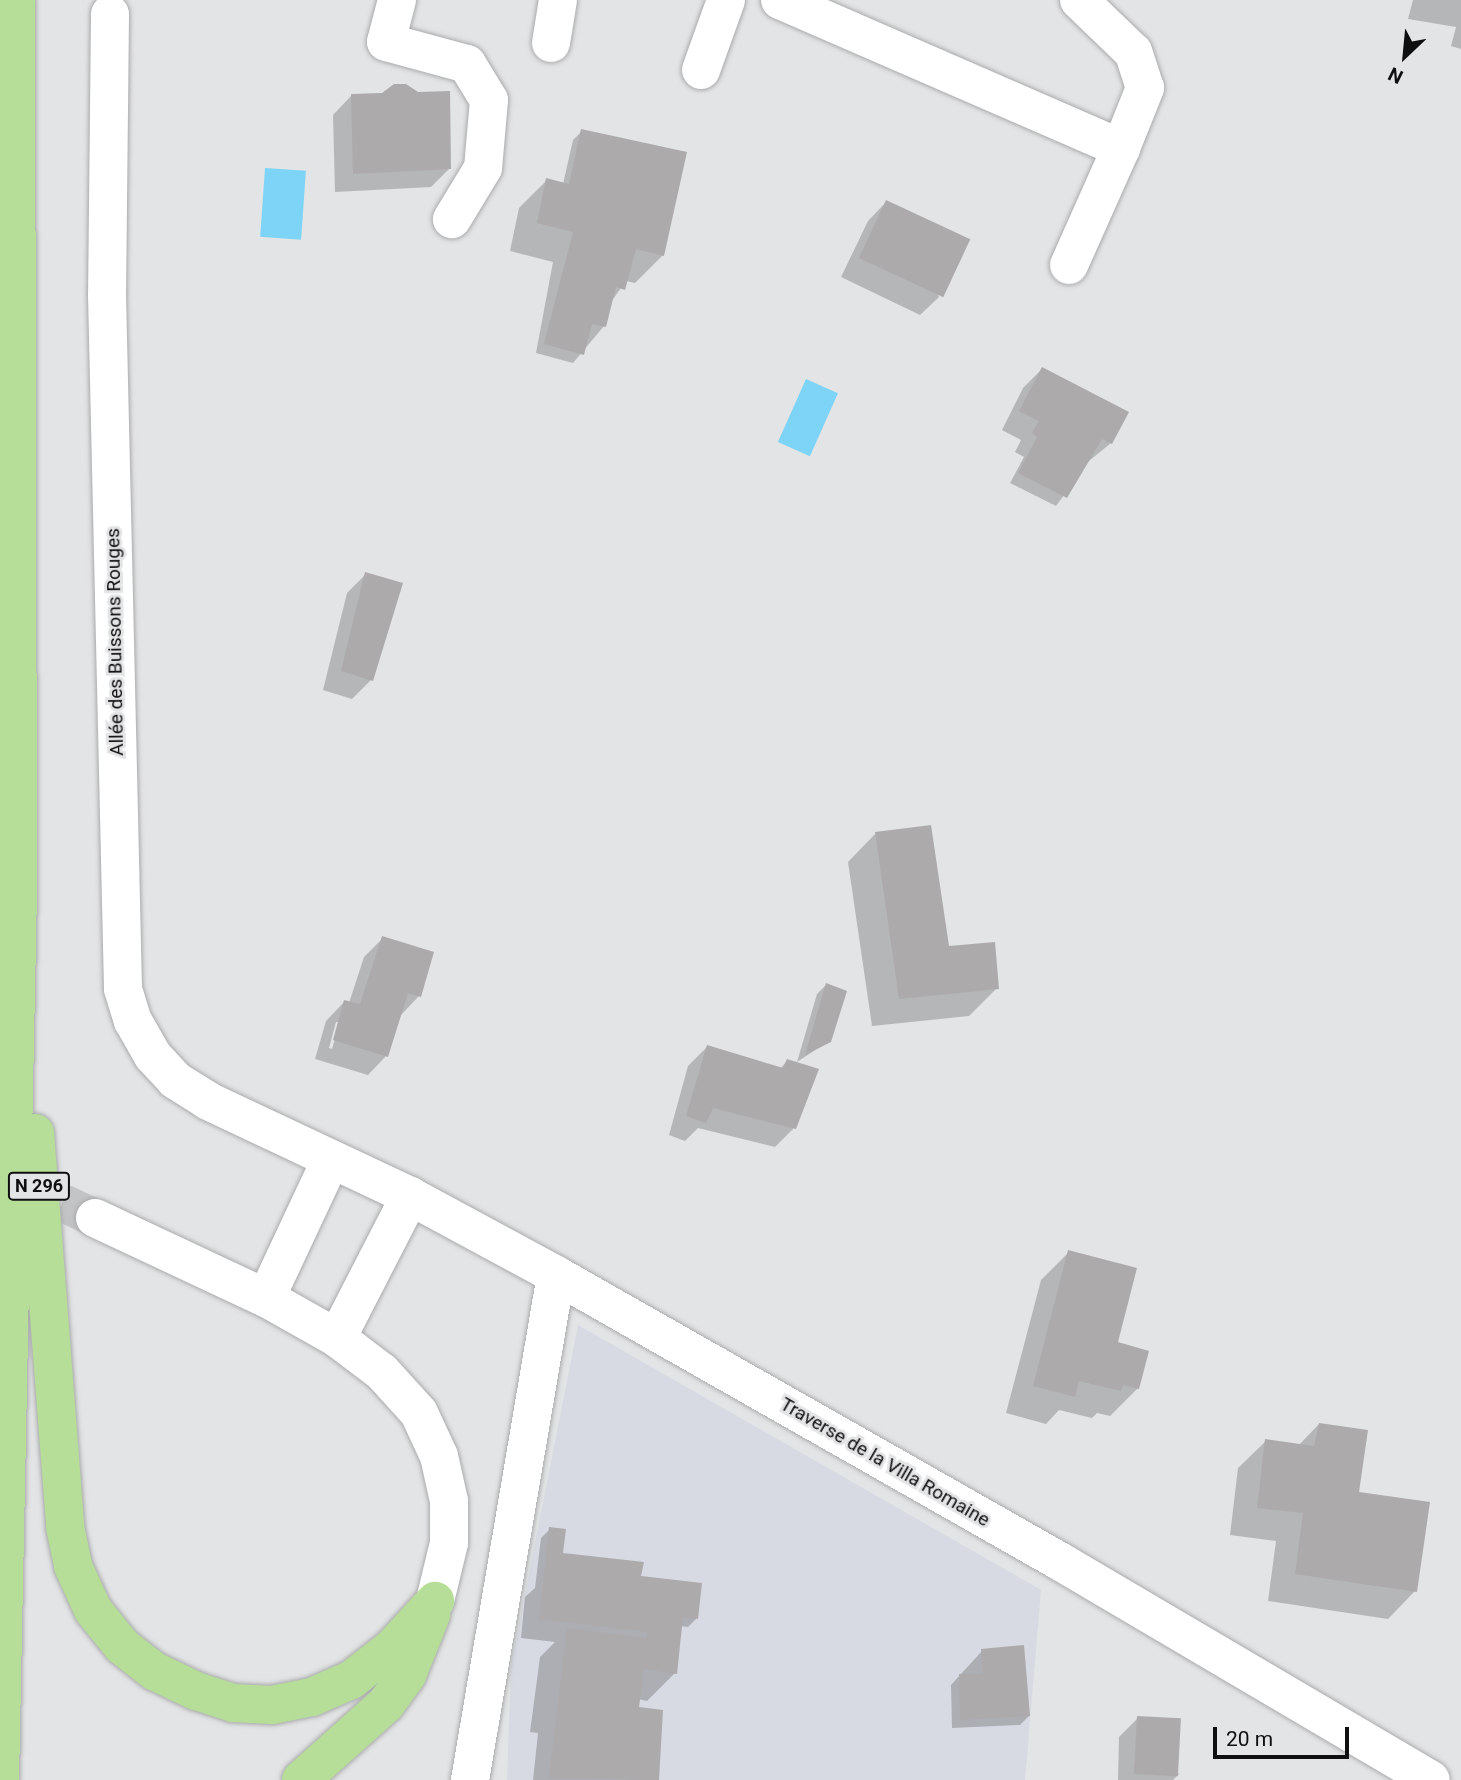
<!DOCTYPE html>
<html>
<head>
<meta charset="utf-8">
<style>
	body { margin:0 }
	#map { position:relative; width:1461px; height:1780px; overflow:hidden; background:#e3e4e5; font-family:Roboto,sans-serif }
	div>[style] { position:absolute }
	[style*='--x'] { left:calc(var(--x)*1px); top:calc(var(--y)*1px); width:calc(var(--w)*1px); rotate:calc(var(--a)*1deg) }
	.built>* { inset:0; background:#d7dae2 }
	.water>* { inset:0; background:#7dd4f7; transform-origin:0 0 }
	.shadow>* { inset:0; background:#0003 }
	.building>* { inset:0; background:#acaaab; transform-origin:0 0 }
	.minor-tunnel>* { height:38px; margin-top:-19px; transform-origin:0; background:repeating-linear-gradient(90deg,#c3c4c5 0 38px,transparent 0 57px) }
	.roads { filter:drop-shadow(0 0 2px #aaabac) drop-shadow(0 0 2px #aaabac) }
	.minor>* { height:38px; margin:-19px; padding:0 19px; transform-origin:19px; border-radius:19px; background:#fff }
	.highway>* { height:38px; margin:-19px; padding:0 19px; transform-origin:19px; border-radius:19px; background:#b7de99 }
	span { translate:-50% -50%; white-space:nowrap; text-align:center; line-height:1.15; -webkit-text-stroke:6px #e3e4e5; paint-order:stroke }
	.shield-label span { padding:2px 5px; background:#e3e4e5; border:2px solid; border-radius:5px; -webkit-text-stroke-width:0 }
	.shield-label { font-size:18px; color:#0f0f10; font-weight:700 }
	.street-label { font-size:19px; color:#0f0f10 }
	.north { position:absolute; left:1370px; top:21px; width:70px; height:70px; -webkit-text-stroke:5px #e3e4e5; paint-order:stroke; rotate:206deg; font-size:19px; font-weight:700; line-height:28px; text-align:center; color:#0f0f10 }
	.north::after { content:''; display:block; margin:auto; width:24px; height:32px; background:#0f0f10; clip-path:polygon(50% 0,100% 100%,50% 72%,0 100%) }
	.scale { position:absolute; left:1213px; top:1727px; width:136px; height:32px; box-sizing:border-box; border:4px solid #0f0f10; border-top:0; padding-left:9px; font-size:21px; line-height:24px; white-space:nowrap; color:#0f0f10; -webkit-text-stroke:5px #e3e4e5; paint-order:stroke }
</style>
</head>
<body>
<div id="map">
	<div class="built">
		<div style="clip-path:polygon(578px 1325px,1041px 1590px,1025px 1780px,507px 1780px,511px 1665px)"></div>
	</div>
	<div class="water">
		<div style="left:265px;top:168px;width:41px;height:69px;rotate:4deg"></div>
		<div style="left:806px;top:379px;width:35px;height:69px;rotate:24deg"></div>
	</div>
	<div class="shadow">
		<div style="clip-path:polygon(1413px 0,1461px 0,1461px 49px,1451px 46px,1456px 27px,1408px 19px)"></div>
		<div style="clip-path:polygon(351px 96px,450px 168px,431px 187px,335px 192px,333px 115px)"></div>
		<div style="clip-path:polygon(582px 131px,663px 255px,635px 283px,626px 281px,611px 302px,604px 326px,573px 363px,536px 353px,553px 262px,510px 251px,519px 208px,547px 180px,563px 184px,573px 140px)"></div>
		<div style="clip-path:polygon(886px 202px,939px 297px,920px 315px,841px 277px,868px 221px)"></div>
		<div style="clip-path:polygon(1042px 369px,1111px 443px,1089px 461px,1056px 506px,1010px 483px,1024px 457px,1015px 452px,1021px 440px,1002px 430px,1023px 388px)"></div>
		<div style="clip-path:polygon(366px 574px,371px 680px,352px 699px,323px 690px,347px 593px)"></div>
		<div style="clip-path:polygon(875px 834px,947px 948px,997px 988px,969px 1016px,872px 1026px,848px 862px)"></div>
		<div style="clip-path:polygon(evenodd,383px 938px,419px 996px,401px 1015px,386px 1056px,368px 1075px,315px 1059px,326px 1021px,344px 1002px,349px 1003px,364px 957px,383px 938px,336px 1022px,340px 1022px,332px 1049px,329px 1048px,336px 1022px)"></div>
		<div style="clip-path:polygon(826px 985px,829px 1041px,797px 1062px,817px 994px)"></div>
		<div style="clip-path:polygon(707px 1047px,780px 1069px,787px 1061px,794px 1128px,775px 1147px,698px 1128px,685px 1141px,669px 1135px,688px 1066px)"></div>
		<div style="clip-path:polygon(1069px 1252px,1138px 1388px,1110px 1416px,1097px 1413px,1092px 1418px,1059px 1410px,1046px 1424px,1006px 1413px,1041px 1280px)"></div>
		<div style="clip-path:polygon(1319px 1424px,1357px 1497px,1415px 1591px,1388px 1619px,1268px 1601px,1276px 1541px,1230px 1535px,1238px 1468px,1266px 1441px,1298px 1446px)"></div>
		<div style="clip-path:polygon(550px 1529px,561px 1554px,639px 1577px,697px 1618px,688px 1627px,680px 1626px,675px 1673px,647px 1701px,638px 1699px,636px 1712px,662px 1711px,657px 1780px,533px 1780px,538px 1733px,530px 1732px,540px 1657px,555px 1642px,521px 1638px,525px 1597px,535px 1588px,541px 1538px)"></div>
		<div style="clip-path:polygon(982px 1651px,1029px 1716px,1020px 1725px,952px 1728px,951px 1685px)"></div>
		<div style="clip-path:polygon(1138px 1718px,1179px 1774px,1173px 1780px,1118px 1780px,1119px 1737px)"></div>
	</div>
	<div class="building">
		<div style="clip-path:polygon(394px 84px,406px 84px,418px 92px,450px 91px,451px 169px,353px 174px,351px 94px,382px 93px)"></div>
		<div style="clip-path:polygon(581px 129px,687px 152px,664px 256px,636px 249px,625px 290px,616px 287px,606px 327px,592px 324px,584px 355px,544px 344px,573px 232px,537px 223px,546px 178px,569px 184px)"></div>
		<div style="left:886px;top:200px;width:93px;height:64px;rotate:25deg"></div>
		<div style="clip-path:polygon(1042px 367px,1129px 412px,1112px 444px,1102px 439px,1067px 498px,1018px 473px,1037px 437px,1032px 433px,1039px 421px,1019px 411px)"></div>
		<div style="clip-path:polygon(365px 572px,403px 583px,373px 681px,341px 671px)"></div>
		<div style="clip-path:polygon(931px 825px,949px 946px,995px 942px,999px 989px,899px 999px,875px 832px)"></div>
		<div style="clip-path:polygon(382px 936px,434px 952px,421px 997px,408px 993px,388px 1057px,333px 1040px,344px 1000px,360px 1004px)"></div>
		<div style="clip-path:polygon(826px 983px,847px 991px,831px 1042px,805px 1055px)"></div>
		<div style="clip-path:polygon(707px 1045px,783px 1068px,787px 1059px,819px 1069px,796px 1129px,713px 1108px,706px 1123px,686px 1116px)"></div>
		<div style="clip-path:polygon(1068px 1250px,1137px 1268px,1118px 1342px,1149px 1351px,1139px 1389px,1123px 1385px,1121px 1391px,1079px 1381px,1075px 1397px,1033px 1386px)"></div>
		<div style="clip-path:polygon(1319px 1423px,1368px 1430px,1359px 1492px,1430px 1502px,1417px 1592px,1295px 1574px,1303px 1513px,1257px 1508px,1265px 1439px,1314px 1446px)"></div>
		<div style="clip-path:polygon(549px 1527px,566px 1529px,563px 1553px,644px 1562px,641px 1576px,702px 1583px,698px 1619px,683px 1617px,677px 1674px,644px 1669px,639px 1707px,663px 1710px,659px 1780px,549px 1778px,567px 1628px,647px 1638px,647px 1632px,539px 1619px)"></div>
		<div style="clip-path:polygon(1024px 1645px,1030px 1716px,960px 1720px,959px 1674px,983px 1674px,981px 1649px)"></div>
		<div style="left:1137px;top:1716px;width:44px;height:58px;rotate:3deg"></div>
	</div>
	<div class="minor-tunnel">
		<div style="--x:11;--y:1178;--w:93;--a:25.5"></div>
	</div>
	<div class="roads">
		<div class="minor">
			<div style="--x:397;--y:0;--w:43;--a:104.7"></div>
			<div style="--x:386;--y:42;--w:84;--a:15.2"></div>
			<div style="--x:467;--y:64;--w:42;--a:58.6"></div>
			<div style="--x:489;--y:100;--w:68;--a:95"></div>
			<div style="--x:483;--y:168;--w:60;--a:121.3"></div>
			<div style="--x:780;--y:0;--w:372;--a:23.5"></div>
			<div style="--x:1121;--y:148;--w:65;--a:-68.2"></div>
			<div style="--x:1145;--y:88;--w:38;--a:-108"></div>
			<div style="--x:1133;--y:52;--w:75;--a:-136.1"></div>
			<div style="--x:110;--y:14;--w:280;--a:90.6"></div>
			<div style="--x:107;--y:294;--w:695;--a:88.68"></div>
			<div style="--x:123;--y:989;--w:34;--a:73"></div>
			<div style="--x:133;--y:1021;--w:40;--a:60.3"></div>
			<div style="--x:153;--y:1056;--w:33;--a:47"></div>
			<div style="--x:175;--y:1080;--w:39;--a:32"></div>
			<div style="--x:208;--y:1101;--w:223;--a:25.2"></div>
			<div style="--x:410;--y:1196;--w:166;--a:28.4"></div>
			<div style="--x:556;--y:1275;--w:581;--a:29.61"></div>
			<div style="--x:1061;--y:1562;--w:429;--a:30.5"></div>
			<div style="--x:551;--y:43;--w:44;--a:-80.8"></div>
			<div style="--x:701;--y:70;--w:74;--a:-70.3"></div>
			<div style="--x:1069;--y:265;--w:128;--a:-66"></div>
			<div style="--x:95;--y:1218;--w:189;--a:25.1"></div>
			<div style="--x:266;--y:1298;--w:81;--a:29.4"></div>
			<div style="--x:337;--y:1338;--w:56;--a:37.1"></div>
			<div style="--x:382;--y:1372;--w:55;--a:47.9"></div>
			<div style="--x:419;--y:1413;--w:47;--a:65.1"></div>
			<div style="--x:439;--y:1456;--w:46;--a:77.5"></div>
			<div style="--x:449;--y:1501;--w:42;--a:90"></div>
			<div style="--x:449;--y:1543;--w:60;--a:103.6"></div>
			<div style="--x:266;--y:1298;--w:153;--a:-64.9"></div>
			<div style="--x:337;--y:1338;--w:160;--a:-62.8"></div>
			<div style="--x:470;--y:1780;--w:512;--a:-80.34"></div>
		</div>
		<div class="highway">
			<div style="--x:35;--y:1133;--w:395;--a:85.6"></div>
			<div style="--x:65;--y:1527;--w:40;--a:78"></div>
			<div style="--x:73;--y:1566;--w:48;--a:65.6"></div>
			<div style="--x:93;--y:1610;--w:46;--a:51.1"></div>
			<div style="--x:122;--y:1646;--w:41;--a:38"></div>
			<div style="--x:154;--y:1671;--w:47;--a:25.5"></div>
			<div style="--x:196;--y:1691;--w:39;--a:18"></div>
			<div style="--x:233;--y:1703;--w:39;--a:3"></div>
			<div style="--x:272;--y:1705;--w:41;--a:-11.3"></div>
			<div style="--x:312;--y:1697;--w:43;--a:-23.6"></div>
			<div style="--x:351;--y:1680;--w:52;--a:-38"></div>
			<div style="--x:392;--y:1648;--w:64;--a:-47.5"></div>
			<div style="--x:0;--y:1780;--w:892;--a:-88.84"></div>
			<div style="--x:18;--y:888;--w:888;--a:-90.13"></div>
			<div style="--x:301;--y:1780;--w:114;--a:-41.8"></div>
			<div style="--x:386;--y:1704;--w:36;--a:-54"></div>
			<div style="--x:407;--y:1675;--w:65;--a:-68.2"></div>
		</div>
	</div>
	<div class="shield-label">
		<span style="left:39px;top:1186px">N 296</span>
	</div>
	<div class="street-label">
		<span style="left:115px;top:642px;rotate:-91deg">Allée des Buissons Rouges</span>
		<span style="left:885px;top:1462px;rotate:30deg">Traverse de la Villa Romaine</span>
	</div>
	<div class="north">N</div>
	<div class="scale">20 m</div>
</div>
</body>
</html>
